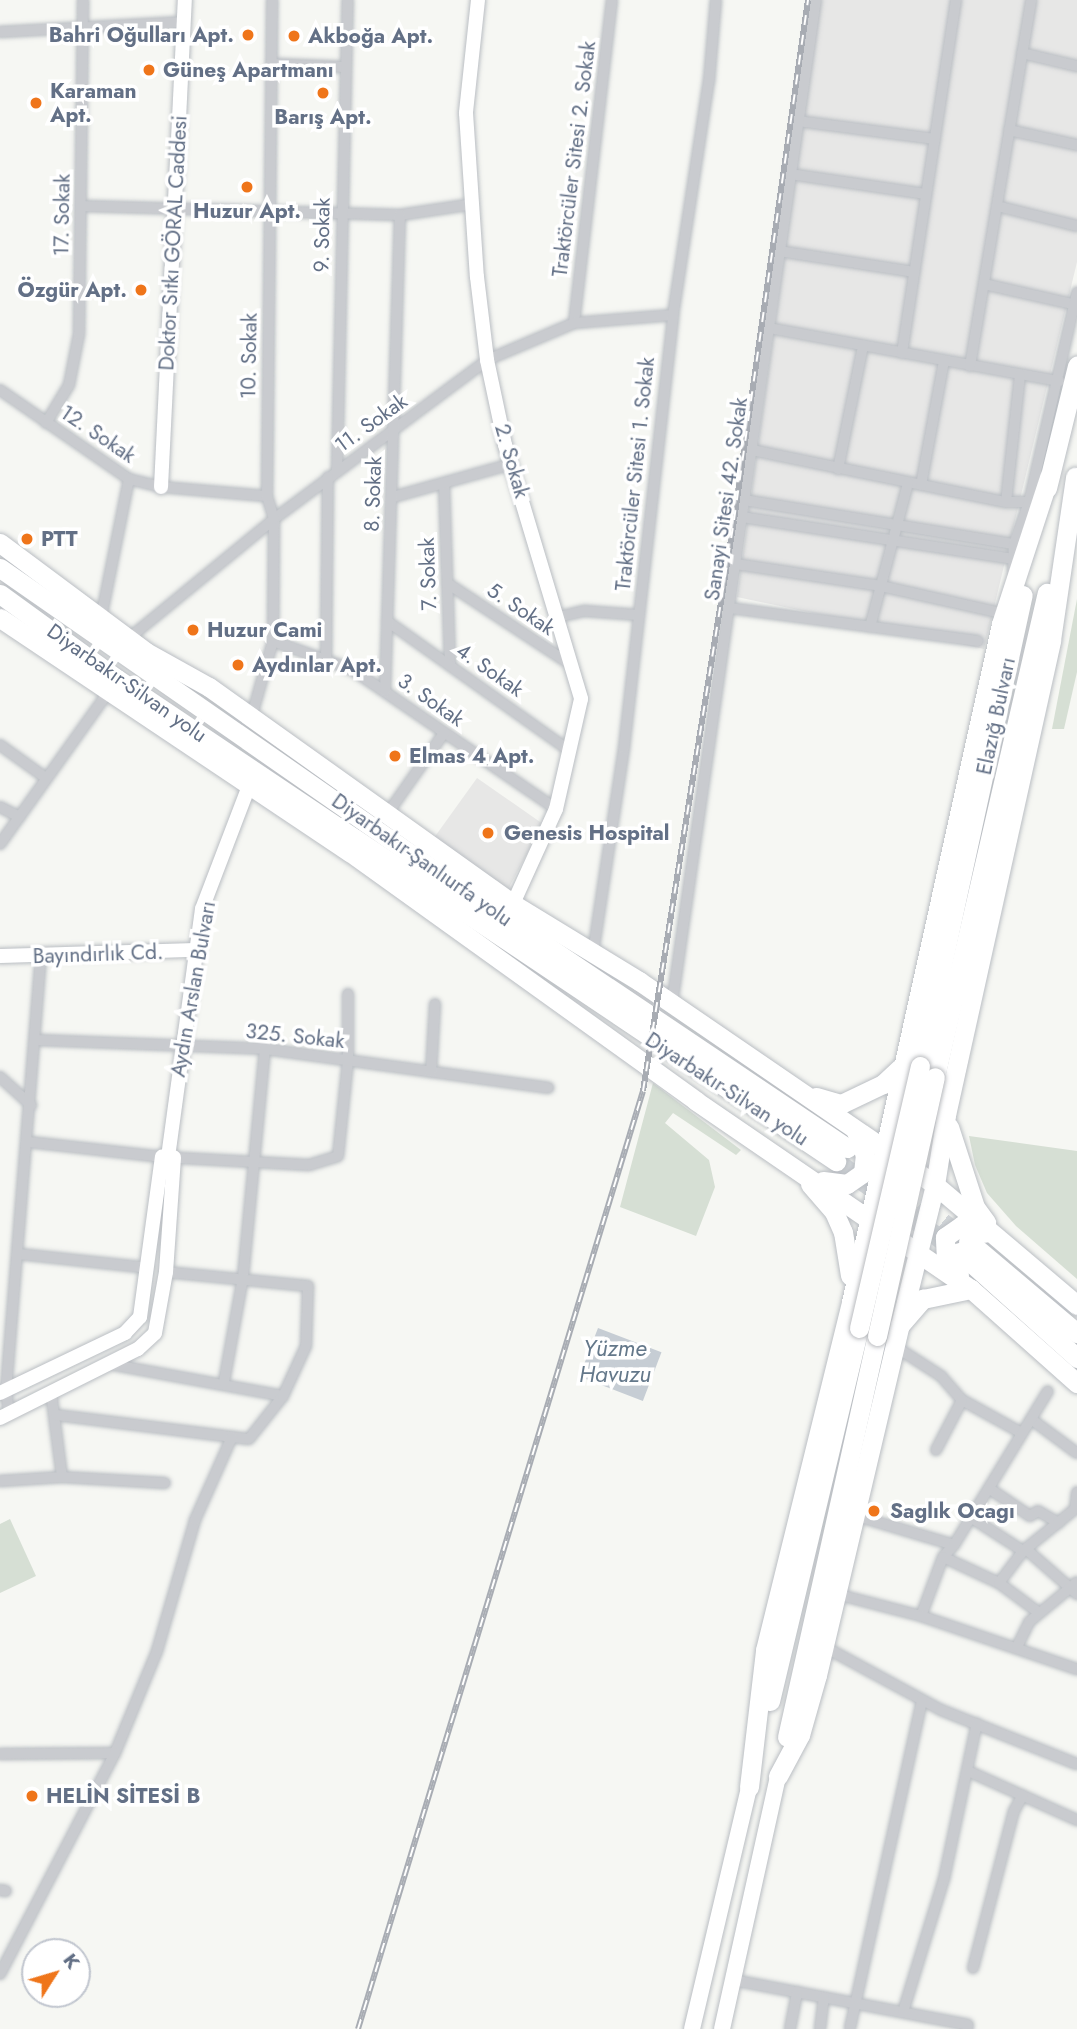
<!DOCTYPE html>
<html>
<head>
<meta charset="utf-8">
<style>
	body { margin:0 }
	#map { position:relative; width:1077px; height:2029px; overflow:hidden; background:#f6f7f3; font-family:Jost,sans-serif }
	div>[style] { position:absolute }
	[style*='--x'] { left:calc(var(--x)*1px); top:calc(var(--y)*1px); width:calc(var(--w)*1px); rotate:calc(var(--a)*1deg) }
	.built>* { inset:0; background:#e7e7e6 }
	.green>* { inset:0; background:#d6dfd4 }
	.water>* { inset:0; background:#c6cdd4; transform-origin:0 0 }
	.highway-tunnel>* { height:19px; margin-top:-9.5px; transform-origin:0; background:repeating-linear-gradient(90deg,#d1d5d8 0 19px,transparent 0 29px) }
	.roads { filter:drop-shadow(0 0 2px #babec3) drop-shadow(0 0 2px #babec3) }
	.street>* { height:10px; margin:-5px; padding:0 5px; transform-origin:5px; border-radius:5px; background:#c9cbcf }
	.secondary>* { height:14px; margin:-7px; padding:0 7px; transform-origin:7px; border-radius:7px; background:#fff }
	.primary>* { height:16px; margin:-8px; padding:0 8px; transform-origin:8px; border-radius:8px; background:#fff }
	.highway>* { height:19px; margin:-9.5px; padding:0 9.5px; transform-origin:9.5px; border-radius:9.5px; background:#fff }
	.rail>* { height:6px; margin-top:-3px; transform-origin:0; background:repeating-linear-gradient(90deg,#fff 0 10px,#a8acb3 0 20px); box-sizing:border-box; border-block:2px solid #a8acb3 }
	.bridges { filter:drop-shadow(0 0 2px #babcc0) drop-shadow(0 0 2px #babcc0) }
	.highway-bridge>* { height:19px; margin:-9.5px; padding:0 9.5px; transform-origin:9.5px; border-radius:9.5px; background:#fff }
	.dots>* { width:19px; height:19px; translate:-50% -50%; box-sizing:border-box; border:4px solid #fff; border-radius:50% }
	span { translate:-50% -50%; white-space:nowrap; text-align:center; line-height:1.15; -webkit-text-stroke:7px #fff; paint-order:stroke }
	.poi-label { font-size:21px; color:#637086; font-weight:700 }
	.right { translate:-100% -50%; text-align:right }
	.left { translate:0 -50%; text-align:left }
	.street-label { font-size:21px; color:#637086 }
	.water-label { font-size:23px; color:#64788a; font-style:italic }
	.north { position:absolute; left:21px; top:1938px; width:70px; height:70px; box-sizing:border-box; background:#fff; border:2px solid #c1c6cf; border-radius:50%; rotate:53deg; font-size:19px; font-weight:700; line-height:28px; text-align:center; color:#637086 }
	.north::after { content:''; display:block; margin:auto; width:24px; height:32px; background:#ef751a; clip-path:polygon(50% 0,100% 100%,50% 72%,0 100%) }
</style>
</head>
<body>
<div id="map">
	<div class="built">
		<div style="clip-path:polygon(820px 0,1077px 0,1077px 262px,984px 649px,737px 597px)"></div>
		<div style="clip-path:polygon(477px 778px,543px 824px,507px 891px,431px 842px)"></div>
	</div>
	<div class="green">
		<div style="clip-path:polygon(1077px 599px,1077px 672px,1064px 729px,1052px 729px)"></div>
		<div style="clip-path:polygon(653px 1083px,741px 1150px,736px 1155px,673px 1113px,665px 1123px,709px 1160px,715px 1187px,696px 1236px,620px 1207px)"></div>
		<div style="clip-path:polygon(969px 1136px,1077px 1151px,1077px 1279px,1016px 1226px,987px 1193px,975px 1165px)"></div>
		<div style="clip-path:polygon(10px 1519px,36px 1576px,0 1593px,0 1524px)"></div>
	</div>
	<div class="water">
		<div style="left:598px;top:1328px;width:68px;height:52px;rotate:21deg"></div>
	</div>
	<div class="highway-tunnel">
		<div style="--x:836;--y:1161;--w:149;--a:36.6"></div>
		<div style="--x:897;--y:1186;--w:89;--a:38.2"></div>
	</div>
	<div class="roads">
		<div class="street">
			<div style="--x:0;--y:32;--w:184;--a:-3.1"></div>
			<div style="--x:1022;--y:53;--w:57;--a:13.3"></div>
			<div style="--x:271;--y:64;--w:74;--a:2.3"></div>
			<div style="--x:798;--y:121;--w:138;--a:7.5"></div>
			<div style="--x:1009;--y:130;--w:70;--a:12.4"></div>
			<div style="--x:790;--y:174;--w:137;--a:8.4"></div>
			<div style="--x:81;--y:206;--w:319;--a:1.6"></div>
			<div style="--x:400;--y:215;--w:74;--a:-8.6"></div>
			<div style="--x:997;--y:206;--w:82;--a:14"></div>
			<div style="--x:779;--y:251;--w:137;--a:8.8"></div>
			<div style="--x:984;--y:284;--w:91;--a:12.7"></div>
			<div style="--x:574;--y:323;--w:325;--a:-83.3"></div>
			<div style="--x:769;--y:328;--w:295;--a:10.4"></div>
			<div style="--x:902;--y:353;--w:357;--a:-81.3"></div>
			<div style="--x:970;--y:366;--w:371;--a:-80.5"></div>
			<div style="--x:0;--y:390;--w:157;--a:34.6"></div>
			<div style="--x:129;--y:479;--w:33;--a:14"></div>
			<div style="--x:161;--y:487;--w:106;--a:4.9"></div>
			<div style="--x:46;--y:423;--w:44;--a:-58.8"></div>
			<div style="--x:69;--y:385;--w:52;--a:-78.9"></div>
			<div style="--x:79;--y:334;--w:334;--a:-89.3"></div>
			<div style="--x:752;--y:450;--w:259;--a:11.6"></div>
			<div style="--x:1006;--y:502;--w:23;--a:0"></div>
			<div style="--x:838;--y:469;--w:126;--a:-78.5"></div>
			<div style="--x:337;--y:471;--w:471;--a:-88.7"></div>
			<div style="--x:444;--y:483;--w:182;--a:88.1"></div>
			<div style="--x:921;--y:485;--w:126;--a:-79.5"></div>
			<div style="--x:393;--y:497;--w:123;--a:-15.6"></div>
			<div style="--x:744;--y:500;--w:274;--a:9.3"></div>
			<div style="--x:1006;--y:502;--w:128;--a:-83.7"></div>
			<div style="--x:742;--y:517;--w:273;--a:8.8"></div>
			<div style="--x:736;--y:564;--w:147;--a:8.6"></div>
			<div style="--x:881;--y:586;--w:127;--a:12.7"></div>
			<div style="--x:1013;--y:571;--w:27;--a:-88"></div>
			<div style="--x:1014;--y:544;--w:45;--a:-70.3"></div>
			<div style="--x:1029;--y:502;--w:215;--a:-77.1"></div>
			<div style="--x:447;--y:583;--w:151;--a:33.4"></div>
			<div style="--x:730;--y:608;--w:250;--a:7.6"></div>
			<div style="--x:558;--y:617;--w:28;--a:-13"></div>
			<div style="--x:585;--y:611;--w:54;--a:4.2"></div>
			<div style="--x:101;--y:618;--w:142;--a:-78.6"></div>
			<div style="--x:387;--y:621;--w:224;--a:35.4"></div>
			<div style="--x:870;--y:627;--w:149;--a:-75.2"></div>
			<div style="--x:128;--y:639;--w:189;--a:-39.4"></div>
			<div style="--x:274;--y:519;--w:266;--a:-36.7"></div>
			<div style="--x:487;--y:360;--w:95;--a:-23"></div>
			<div style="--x:574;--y:323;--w:99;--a:-4.6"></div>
			<div style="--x:273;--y:641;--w:85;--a:19.9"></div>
			<div style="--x:353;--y:670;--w:246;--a:34.4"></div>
			<div style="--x:326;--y:660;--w:183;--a:-89.4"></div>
			<div style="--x:385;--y:691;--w:476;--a:-88.2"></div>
			<div style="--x:254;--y:708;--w:70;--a:-74.2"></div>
			<div style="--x:273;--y:641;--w:122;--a:-89.5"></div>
			<div style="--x:274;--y:519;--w:24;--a:-107"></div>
			<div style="--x:267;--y:496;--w:496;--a:-89.4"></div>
			<div style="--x:0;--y:745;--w:57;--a:35.7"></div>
			<div style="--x:0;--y:807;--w:22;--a:27"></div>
			<div style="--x:388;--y:813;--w:98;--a:-55"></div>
			<div style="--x:0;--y:844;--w:184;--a:-54.5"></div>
			<div style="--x:593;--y:953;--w:207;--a:-81.4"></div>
			<div style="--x:624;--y:748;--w:436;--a:-83.5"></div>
			<div style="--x:673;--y:315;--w:237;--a:-81.3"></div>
			<div style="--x:709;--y:81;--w:81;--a:-85.1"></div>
			<div style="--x:672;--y:1004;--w:1014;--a:-81.84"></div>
			<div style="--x:35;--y:1040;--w:230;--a:2.2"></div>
			<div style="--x:265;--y:1049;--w:286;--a:7.8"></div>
			<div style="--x:431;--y:1072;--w:68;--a:-86.6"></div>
			<div style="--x:0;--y:1077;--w:42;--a:42.1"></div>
			<div style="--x:29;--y:1142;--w:134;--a:6.4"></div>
			<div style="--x:162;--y:1157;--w:147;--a:3.1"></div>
			<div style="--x:309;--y:1165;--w:30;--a:-17"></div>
			<div style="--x:338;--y:1156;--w:96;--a:-84"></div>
			<div style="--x:348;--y:1061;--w:67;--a:-90"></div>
			<div style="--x:19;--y:1254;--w:131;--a:6.1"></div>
			<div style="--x:896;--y:1347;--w:54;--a:32.8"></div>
			<div style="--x:941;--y:1376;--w:32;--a:49"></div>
			<div style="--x:962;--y:1400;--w:68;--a:28.8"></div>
			<div style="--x:109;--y:1364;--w:177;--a:10.4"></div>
			<div style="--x:224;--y:1382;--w:107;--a:-79.7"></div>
			<div style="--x:243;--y:1277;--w:229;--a:-84.5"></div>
			<div style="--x:51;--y:1392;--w:86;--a:82.6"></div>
			<div style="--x:9;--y:1412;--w:22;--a:-98"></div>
			<div style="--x:6;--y:1390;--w:433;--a:-85.4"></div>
			<div style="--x:56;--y:1415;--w:194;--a:7.1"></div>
			<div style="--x:249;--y:1439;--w:55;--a:-51.7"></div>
			<div style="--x:283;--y:1396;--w:55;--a:-65.3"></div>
			<div style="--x:306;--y:1346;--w:60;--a:-88.1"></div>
			<div style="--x:308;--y:1286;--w:143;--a:-174.4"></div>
			<div style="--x:1031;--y:1419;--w:57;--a:36.5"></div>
			<div style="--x:936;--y:1450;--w:56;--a:-62.5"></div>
			<div style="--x:0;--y:1481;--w:62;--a:-3.7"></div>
			<div style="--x:62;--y:1477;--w:103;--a:3.3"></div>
			<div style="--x:990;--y:1489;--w:48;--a:34"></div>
			<div style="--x:1030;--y:1516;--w:9;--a:-32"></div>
			<div style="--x:1038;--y:1511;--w:24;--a:30"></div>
			<div style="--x:857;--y:1516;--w:101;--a:16.6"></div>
			<div style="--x:954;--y:1545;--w:16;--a:133"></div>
			<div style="--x:943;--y:1557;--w:63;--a:110.4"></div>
			<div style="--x:972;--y:1518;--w:61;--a:32.9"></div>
			<div style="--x:954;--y:1545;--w:180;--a:-58.6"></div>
			<div style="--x:1027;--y:1550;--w:67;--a:41.3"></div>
			<div style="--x:943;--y:1557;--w:62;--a:24.9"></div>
			<div style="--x:999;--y:1583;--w:40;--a:-53"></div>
			<div style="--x:1023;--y:1551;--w:67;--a:-38.9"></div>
			<div style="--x:1075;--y:1509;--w:17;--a:-83"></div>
			<div style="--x:999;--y:1583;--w:49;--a:36.6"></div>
			<div style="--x:836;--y:1594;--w:88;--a:14.5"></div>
			<div style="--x:921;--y:1616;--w:165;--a:18.8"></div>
			<div style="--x:823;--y:1646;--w:134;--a:28.5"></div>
			<div style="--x:941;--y:1710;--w:146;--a:21.7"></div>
			<div style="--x:1017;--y:1647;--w:28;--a:-64"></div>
			<div style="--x:1029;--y:1622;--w:62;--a:-39.8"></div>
			<div style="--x:115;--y:1753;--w:110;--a:-67.6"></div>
			<div style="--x:157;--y:1651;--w:136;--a:-73.8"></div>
			<div style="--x:195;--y:1520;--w:91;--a:-66"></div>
			<div style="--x:0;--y:1754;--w:115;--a:-0.5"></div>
			<div style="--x:115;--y:1753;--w:249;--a:117.5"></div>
			<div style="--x:968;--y:1771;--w:120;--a:24.2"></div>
			<div style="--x:0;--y:1890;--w:6;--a:9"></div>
			<div style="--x:973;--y:1968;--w:162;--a:-75.4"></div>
			<div style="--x:1014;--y:1811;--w:18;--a:-61"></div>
			<div style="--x:733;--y:1980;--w:239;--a:10.8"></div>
			<div style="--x:968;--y:2025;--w:4;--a:104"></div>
			<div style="--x:903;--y:2012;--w:139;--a:-72.9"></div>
			<div style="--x:944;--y:1879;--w:159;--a:-78.1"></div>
			<div style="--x:850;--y:2028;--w:336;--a:-77.6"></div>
			<div style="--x:790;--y:2029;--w:38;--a:-79"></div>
			<div style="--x:820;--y:2029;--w:32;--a:-83"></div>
		</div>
		<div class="secondary">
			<div style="--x:478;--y:0;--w:114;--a:96.1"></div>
			<div style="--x:466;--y:113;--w:164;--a:86.2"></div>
			<div style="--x:477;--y:277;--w:84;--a:83.1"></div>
			<div style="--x:487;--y:360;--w:87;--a:78"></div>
			<div style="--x:505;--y:445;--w:265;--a:73.3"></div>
			<div style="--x:581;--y:699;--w:113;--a:102.8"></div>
			<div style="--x:556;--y:809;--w:104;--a:114.4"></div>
			<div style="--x:161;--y:487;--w:488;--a:-87.2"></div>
			<div style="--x:0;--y:956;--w:196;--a:-1.8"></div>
			<div style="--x:168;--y:1157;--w:250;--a:-82.2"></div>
			<div style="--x:202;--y:909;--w:132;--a:-69.1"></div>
			<div style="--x:0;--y:1393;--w:139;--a:-25.6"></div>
			<div style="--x:125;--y:1333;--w:22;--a:-47"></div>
			<div style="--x:140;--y:1317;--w:162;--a:-82.2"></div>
			<div style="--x:0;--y:1418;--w:154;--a:-26.6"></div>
			<div style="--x:138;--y:1349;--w:23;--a:-43"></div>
			<div style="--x:155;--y:1333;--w:62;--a:-79.8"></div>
			<div style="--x:166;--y:1272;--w:115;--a:-86"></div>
		</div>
		<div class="primary">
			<div style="--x:692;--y:2029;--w:249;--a:-76.7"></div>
			<div style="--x:722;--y:2029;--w:259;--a:-77.5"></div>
		</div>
		<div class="highway">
			<div style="--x:1047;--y:488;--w:126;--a:-76.2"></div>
			<div style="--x:0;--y:543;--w:182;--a:36.7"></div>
			<div style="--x:146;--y:652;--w:72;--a:29.1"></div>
			<div style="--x:209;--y:687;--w:374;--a:35.5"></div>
			<div style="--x:513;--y:904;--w:148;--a:31.4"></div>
			<div style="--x:639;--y:981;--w:296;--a:34.4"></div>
			<div style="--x:883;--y:1148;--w:64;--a:35.4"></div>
			<div style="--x:935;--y:1185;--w:186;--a:40.2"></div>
			<div style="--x:0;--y:568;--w:541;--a:34.84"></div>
			<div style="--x:444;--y:877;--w:486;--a:33.9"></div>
			<div style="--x:0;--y:594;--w:145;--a:36"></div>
			<div style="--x:117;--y:679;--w:866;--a:33.84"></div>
			<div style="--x:0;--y:618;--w:421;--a:33.8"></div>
			<div style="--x:350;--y:852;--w:426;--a:35.7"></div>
			<div style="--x:696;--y:1101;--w:333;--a:34.4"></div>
			<div style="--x:920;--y:1066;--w:482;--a:-77.7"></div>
			<div style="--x:935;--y:1077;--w:497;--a:-77"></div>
			<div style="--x:816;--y:1097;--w:26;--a:16"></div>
			<div style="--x:841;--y:1104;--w:47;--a:-25.5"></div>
			<div style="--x:883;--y:1084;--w:23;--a:-43"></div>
			<div style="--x:949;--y:1127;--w:84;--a:72"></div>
			<div style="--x:975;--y:1207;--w:19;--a:54"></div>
			<div style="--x:823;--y:1181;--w:24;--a:7"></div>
			<div style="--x:847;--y:1184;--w:19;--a:-35"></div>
			<div style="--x:863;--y:1173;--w:18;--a:-84"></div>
			<div style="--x:865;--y:1155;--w:26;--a:-111"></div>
			<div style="--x:810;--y:1184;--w:37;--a:49"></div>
			<div style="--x:834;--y:1212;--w:22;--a:66"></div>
			<div style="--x:843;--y:1232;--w:44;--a:80.8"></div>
			<div style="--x:968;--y:1241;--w:143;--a:40.2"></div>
			<div style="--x:959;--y:1252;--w:159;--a:41.9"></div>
			<div style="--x:959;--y:1275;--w:21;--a:-129"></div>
			<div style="--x:946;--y:1259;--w:22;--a:-93"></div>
			<div style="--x:945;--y:1237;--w:21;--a:-35"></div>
			<div style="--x:962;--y:1225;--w:24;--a:19"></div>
			<div style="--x:900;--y:1325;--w:144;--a:-76"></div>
			<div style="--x:935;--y:1185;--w:71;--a:-81.1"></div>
			<div style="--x:946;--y:1115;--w:486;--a:-77.5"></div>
			<div style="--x:1051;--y:640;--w:165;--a:-81.6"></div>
			<div style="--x:770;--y:1701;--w:383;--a:-76.6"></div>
			<div style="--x:787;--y:1737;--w:411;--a:-77.4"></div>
			<div style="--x:778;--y:1776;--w:47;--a:-61.8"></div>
			<div style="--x:800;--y:1735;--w:62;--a:-74.2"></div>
			<div style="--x:817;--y:1675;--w:360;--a:-76.7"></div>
			<div style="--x:900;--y:1325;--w:35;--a:-49"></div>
			<div style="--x:923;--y:1299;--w:49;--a:-11.8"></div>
			<div style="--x:971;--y:1289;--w:142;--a:41.6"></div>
			<div style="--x:749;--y:1787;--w:138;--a:-83.3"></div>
			<div style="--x:765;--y:1650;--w:358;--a:-76.1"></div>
			<div style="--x:851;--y:1302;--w:694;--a:-77.52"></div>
			<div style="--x:1001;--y:624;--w:155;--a:-71.9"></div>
		</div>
	</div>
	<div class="rail">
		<div style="--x:358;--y:2029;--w:980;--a:-73.1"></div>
		<div style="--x:643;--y:1091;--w:578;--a:-80.94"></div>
		<div style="--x:734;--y:520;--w:525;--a:-81.9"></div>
	</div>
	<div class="bridges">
		<div class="highway-bridge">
			<div style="--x:859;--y:1328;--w:269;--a:-76.9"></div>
			<div style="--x:877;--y:1336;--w:265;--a:-77.4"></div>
		</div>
	</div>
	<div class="dots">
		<div style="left:248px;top:35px;background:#ef751a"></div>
		<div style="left:294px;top:36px;background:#ef751a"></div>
		<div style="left:149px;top:70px;background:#ef751a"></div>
		<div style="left:323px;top:93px;background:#ef751a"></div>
		<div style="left:36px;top:103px;background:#ef751a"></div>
		<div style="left:247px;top:187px;background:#ef751a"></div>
		<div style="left:141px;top:290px;background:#ef751a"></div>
		<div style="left:27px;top:539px;background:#ef751a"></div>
		<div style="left:193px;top:630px;background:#ef751a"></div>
		<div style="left:238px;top:665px;background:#ef751a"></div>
		<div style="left:395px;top:756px;background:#ef751a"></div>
		<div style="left:488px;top:833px;background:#ef751a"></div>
		<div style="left:874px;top:1511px;background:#ef751a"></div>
		<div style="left:32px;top:1796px;background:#ef751a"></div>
	</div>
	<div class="poi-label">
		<span class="right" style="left:234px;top:35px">Bahri Oğulları Apt.</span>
		<span class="left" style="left:308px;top:36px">Akboğa Apt.</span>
		<span class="left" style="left:163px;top:70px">Güneş Apartmanı</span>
		<span class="left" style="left:50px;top:103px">Karaman<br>Apt.</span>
		<span style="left:323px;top:117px">Barış Apt.</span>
		<span style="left:247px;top:211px">Huzur Apt.</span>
		<span class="right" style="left:127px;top:290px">Özgür Apt.</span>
		<span class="left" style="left:41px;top:539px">PTT</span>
		<span class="left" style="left:207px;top:630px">Huzur Cami</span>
		<span class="left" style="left:252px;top:665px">Aydınlar Apt.</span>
		<span class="left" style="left:409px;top:756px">Elmas 4 Apt.</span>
		<span class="left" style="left:504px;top:833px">Genesis Hospital</span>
		<span class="left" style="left:890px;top:1511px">Saglık Ocagı</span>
		<span class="left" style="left:46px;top:1796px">HELİN SİTESİ B</span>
	</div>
	<div class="street-label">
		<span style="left:574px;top:159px;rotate:-83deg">Traktörcüler Sitesi 2. Sokak</span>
		<span style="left:62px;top:215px;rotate:-89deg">17. Sokak</span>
		<span style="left:322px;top:235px;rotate:-89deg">9. Sokak</span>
		<span style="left:173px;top:243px;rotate:-87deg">Doktor Sıtkı GÖRAL Caddesi</span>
		<span style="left:249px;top:356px;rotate:-89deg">10. Sokak</span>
		<span style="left:371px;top:423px;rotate:-36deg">11. Sokak</span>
		<span style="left:98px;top:434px;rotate:34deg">12. Sokak</span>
		<span style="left:512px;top:461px;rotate:74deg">2. Sokak</span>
		<span style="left:635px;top:474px;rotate:-84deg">Traktörcüler Sitesi 1. Sokak</span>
		<span style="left:373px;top:494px;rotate:-88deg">8. Sokak</span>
		<span style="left:726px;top:499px;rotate:-82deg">Sanayi Sitesi 42. Sokak</span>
		<span style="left:428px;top:574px;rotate:-92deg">7. Sokak</span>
		<span style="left:521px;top:609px;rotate:34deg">5. Sokak</span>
		<span style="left:490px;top:670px;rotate:35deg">4. Sokak</span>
		<span style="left:127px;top:683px;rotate:35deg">Diyarbakır-Silvan yolu</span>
		<span style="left:431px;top:700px;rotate:35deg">3. Sokak</span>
		<span style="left:996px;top:716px;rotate:-78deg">Elazığ Bulvarı</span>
		<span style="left:422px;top:860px;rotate:35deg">Diyarbakır-Şanlıurfa yolu</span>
		<span style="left:98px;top:954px;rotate:-2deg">Bayındırlık Cd.</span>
		<span style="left:193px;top:989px;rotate:-80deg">Aydın Arslan Bulvarı</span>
		<span style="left:295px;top:1036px;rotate:6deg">325. Sokak</span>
		<span style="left:727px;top:1089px;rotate:33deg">Diyarbakır-Silvan yolu</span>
	</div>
	<div class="water-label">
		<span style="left:615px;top:1361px">Yüzme<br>Havuzu</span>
	</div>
	<div class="north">K</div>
</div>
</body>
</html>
